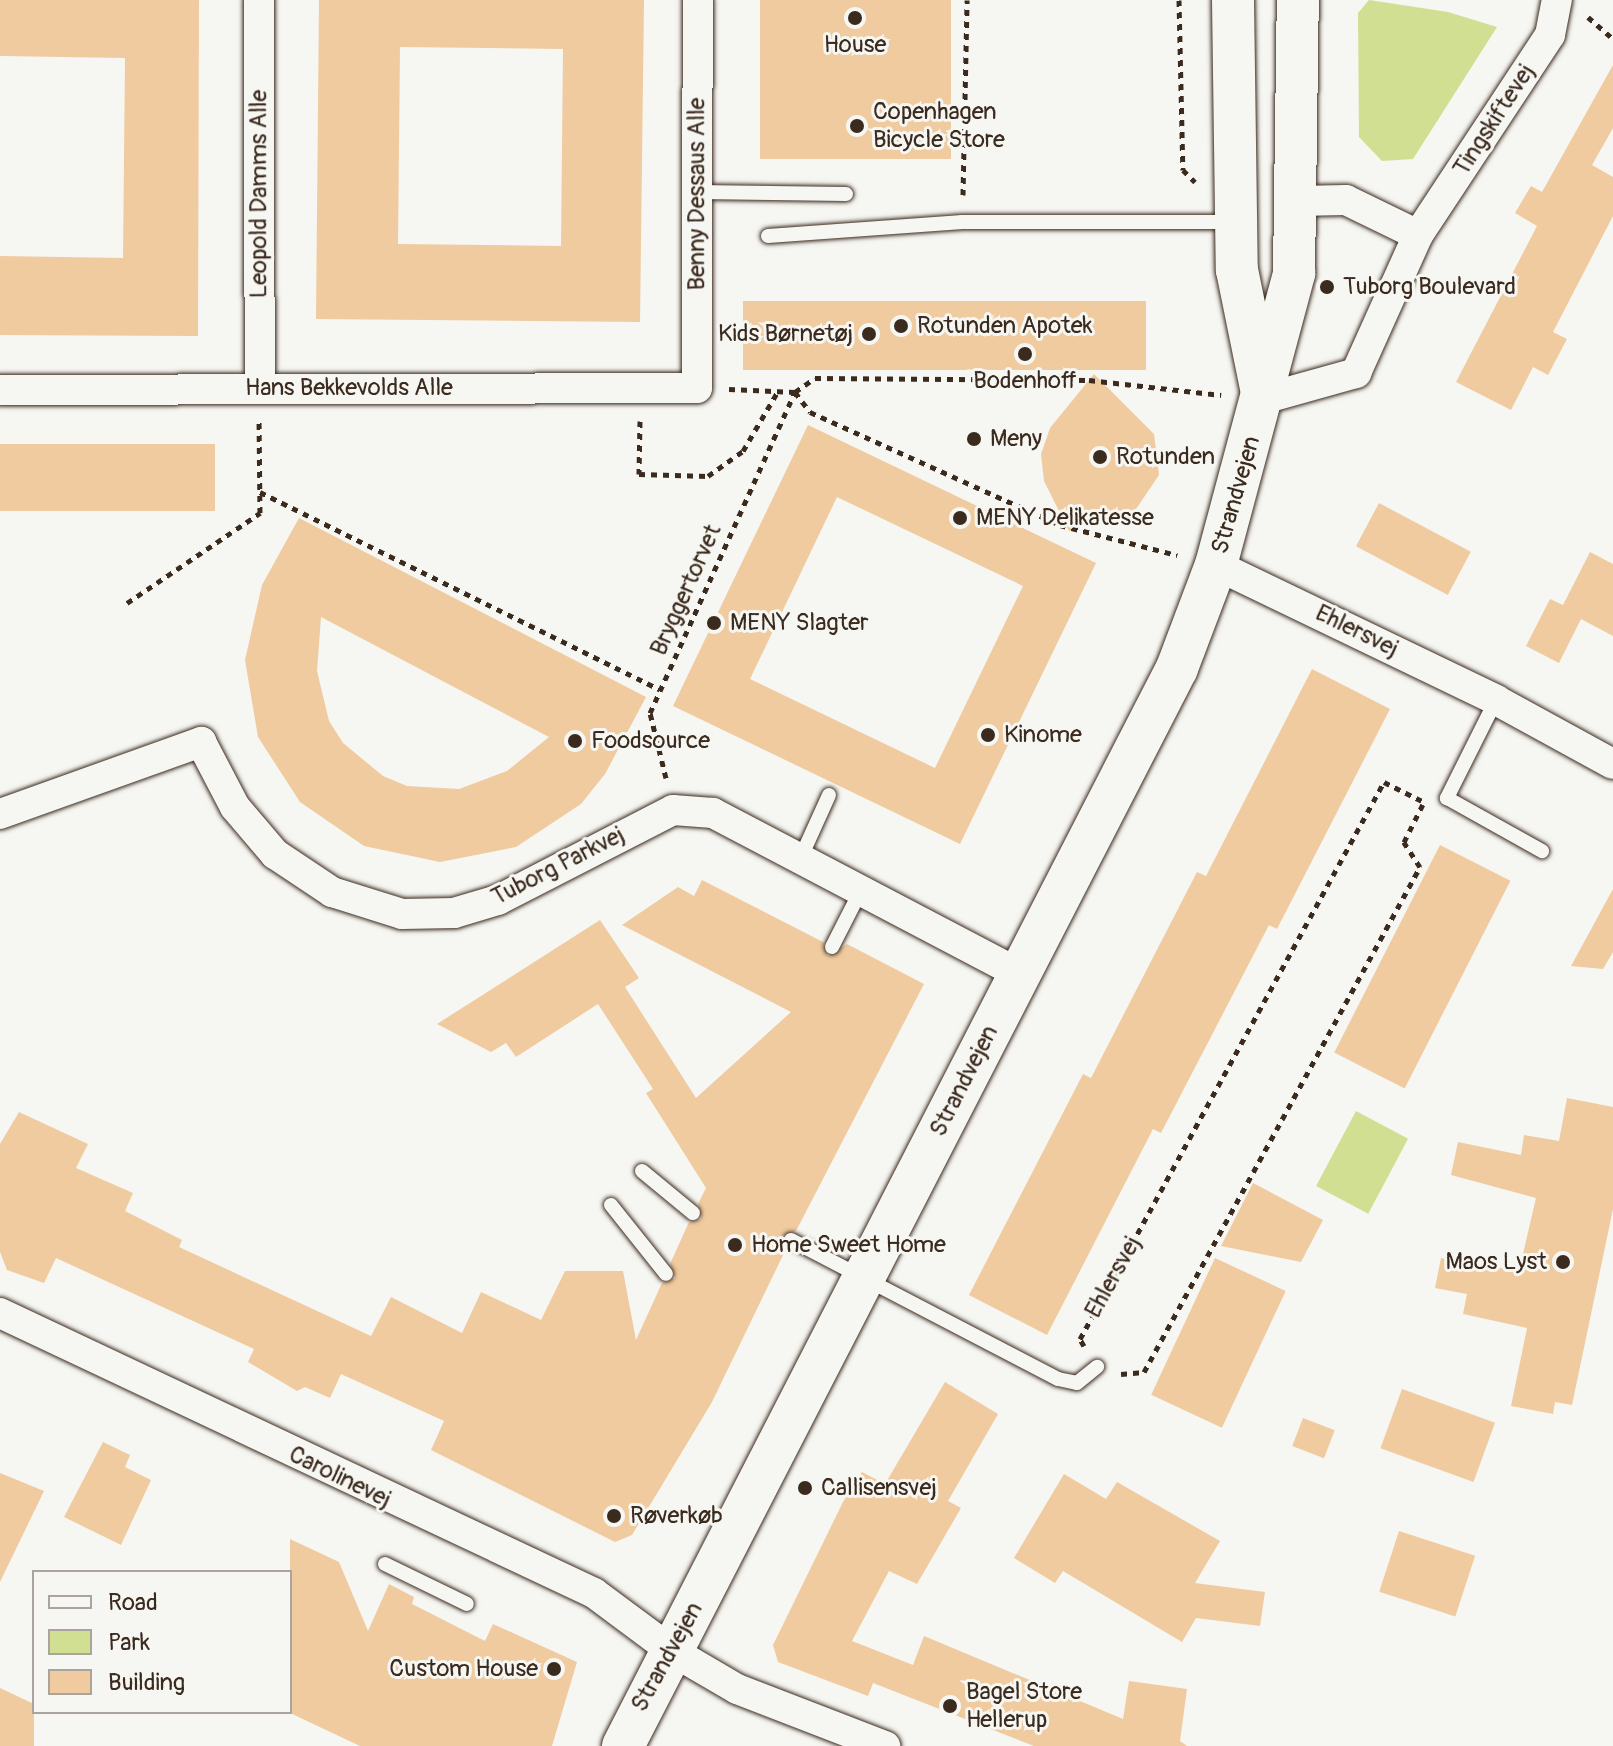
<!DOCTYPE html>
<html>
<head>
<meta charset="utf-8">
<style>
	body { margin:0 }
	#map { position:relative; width:1613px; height:1746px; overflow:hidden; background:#f6f6f2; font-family:Pangolin,sans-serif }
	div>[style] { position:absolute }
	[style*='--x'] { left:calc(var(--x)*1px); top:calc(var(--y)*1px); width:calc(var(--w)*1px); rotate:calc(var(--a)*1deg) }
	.green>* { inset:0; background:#d1df93; transform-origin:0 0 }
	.building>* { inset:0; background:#f0cba0; transform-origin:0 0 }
	.path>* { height:5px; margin-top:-2.5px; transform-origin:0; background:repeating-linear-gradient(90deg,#3b2a1e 0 6px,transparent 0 12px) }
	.roads { filter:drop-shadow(0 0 2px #3b2a1e) drop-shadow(0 0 2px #3b2a1e) }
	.service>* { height:14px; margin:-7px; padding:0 7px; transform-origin:7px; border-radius:7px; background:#f6f6f2 }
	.minor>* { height:30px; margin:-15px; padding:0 15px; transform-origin:15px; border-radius:15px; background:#f6f6f2 }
	.secondary>* { height:42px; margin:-21px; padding:0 21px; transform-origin:21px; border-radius:21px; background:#f6f6f2 }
	.dots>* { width:22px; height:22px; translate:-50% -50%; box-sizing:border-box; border:4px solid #f6f6f2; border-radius:50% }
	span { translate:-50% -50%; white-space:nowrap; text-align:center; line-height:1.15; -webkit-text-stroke:6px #f6f6f2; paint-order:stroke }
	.poi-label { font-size:24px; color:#3b2a1e }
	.left { translate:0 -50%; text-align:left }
	.right { translate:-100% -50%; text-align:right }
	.street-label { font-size:24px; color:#3b2a1e }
	.legend { position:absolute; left:32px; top:1570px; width:260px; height:144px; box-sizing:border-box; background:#f6f6f2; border:2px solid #aba49d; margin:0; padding:10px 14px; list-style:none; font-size:24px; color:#3b2a1e }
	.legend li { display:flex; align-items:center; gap:16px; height:40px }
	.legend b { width:40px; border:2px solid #aba49d }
</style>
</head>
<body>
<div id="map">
	<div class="green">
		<div style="clip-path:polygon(1369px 0,1448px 12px,1497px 27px,1413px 159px,1382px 161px,1359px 137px,1358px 13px)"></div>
		<div style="left:1356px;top:1111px;width:59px;height:85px;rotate:28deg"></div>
	</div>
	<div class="building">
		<div style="clip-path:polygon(0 0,199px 0,198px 336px,0 335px,0 256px,123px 258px,125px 58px,0 56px)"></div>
		<div style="clip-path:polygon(evenodd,319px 0,644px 0,640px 322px,316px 319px,319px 0,400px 47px,563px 49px,561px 246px,398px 244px,400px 47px)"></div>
		<div style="left:760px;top:0;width:191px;height:159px"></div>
		<div style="clip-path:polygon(1613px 65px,1613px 128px,1592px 165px,1613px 177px,1613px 216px,1553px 332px,1567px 339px,1548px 375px,1533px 367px,1511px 410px,1456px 382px,1537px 226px,1515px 213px,1531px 186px,1542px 192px)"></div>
		<div style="left:743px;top:301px;width:403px;height:69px"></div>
		<div style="clip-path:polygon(1094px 374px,1154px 434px,1159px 475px,1136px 509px,1069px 531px,1044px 481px,1041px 454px,1050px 428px)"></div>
		<div style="clip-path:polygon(evenodd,808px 425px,1096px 563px,960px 844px,673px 706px,808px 425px,837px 497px,1023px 586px,935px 768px,750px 679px,837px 497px)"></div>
		<div style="left:0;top:444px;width:215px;height:67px"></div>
		<div style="left:1379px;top:503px;width:104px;height:49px;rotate:28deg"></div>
		<div style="clip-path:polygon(evenodd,299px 518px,646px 697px,605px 774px,581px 804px,516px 847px,440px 862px,364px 846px,300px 802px,258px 737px,245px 660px,262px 585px,299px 518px,321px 617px,549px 737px,507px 771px,459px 789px,407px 786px,383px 776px,343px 743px,329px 721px,317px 671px,321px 617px)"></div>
		<div style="clip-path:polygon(1590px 552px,1613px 564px,1613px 636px,1581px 619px,1559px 663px,1526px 646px,1550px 599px,1563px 605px)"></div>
		<div style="clip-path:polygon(1312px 669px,1390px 709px,1277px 929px,1269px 925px,1161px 1133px,1153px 1129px,1047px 1335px,969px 1295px,1083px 1074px,1091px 1078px,1197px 872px,1206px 876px)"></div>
		<div style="left:1440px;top:845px;width:79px;height:233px;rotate:27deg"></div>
		<div style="clip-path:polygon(702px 880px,823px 942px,828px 956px,847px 944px,924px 984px,796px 1231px,782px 1236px,786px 1249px,712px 1402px,632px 1535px,615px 1542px,431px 1450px,444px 1421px,341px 1374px,330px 1398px,305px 1387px,297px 1391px,248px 1362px,254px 1349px,56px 1258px,44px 1283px,7px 1270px,0 1252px,0 1144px,19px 1112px,88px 1144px,76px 1168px,133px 1193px,125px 1211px,182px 1240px,179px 1247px,371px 1336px,391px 1297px,462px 1333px,481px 1292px,541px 1320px,565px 1271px,623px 1271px,636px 1340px,662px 1283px,675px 1278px,670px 1264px,689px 1222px,701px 1219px,698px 1204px,706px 1188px,646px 1093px,653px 1089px,598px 1004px,516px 1057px,506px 1043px,491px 1052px,437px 1024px,600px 920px,639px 978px,625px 987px,696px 1098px,791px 1012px,622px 925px,678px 887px,694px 896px)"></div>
		<div style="clip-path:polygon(1613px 889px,1613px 952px,1603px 969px,1571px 966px)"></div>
		<div style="clip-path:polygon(1567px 1098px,1613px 1107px,1613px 1209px,1572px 1405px,1555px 1402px,1553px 1414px,1511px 1406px,1527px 1328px,1463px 1314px,1467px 1294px,1435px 1288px,1441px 1258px,1519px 1271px,1536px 1198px,1451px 1175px,1458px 1142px,1521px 1155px,1524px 1135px,1559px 1141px)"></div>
		<div style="clip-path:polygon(1253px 1183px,1323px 1220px,1301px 1262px,1221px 1246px)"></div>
		<div style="left:1215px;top:1258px;width:78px;height:151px;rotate:25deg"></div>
		<div style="clip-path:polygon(945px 1382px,998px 1414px,948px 1501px,961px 1508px,917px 1584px,889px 1571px,852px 1641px,913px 1665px,924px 1636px,1123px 1719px,1129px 1681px,1187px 1689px,1180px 1741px,1187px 1746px,1034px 1746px,873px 1683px,868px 1696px,778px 1662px,773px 1645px,843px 1502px,862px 1472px,885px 1484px)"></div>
		<div style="left:1402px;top:1389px;width:99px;height:63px;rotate:20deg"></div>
		<div style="left:1303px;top:1418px;width:34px;height:30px;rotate:21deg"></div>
		<div style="clip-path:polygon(103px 1442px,130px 1455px,125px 1467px,151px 1480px,121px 1545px,64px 1517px)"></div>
		<div style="clip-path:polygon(0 1473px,44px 1491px,0 1582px)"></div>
		<div style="clip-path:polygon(1064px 1474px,1106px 1499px,1117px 1482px,1220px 1541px,1195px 1583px,1265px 1592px,1260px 1626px,1196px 1618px,1182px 1642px,1063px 1571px,1055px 1583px,1014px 1558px)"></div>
		<div style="left:1399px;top:1531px;width:80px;height:64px;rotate:18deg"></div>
		<div style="clip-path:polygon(290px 1539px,339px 1562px,368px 1631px,389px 1584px,414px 1597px,412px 1604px,485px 1641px,493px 1624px,577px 1662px,552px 1746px,360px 1746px,290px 1713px)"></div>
		<div style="clip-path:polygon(0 1688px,34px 1704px,34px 1746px,0 1746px)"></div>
	</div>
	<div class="path">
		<div style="--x:1179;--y:0;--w:170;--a:88.7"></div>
		<div style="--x:1183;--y:170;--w:17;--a:45"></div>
		<div style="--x:1588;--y:17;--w:33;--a:41"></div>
		<div style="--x:963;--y:195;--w:195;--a:-88.8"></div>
		<div style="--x:729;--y:389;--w:66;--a:2.6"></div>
		<div style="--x:795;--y:392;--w:25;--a:53"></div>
		<div style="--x:810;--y:412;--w:274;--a:24.3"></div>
		<div style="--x:1060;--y:525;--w:121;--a:14.4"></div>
		<div style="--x:640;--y:421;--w:53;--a:91.1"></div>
		<div style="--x:639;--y:474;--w:69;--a:1.7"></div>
		<div style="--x:708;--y:476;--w:43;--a:-35.5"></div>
		<div style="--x:743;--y:451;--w:69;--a:-59.7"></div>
		<div style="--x:260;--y:492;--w:446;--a:26.3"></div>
		<div style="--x:127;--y:603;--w:161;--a:-34.1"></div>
		<div style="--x:260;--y:513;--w:91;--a:-90.6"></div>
		<div style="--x:666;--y:778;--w:67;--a:-103.8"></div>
		<div style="--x:650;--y:713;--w:352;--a:-65.7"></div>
		<div style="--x:795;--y:392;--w:24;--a:-35"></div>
		<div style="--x:815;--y:378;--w:274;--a:0.4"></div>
		<div style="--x:1089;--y:380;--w:133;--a:6.5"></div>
		<div style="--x:1084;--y:1346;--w:8;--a:-120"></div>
		<div style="--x:1080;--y:1339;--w:635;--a:-61.38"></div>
		<div style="--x:1384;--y:782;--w:42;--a:26.6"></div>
		<div style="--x:1121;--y:1374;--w:23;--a:-5"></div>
		<div style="--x:1144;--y:1372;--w:576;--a:-61.34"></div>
		<div style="--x:1420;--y:867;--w:30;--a:-123"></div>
		<div style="--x:1404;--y:842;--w:42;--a:-63.4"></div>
	</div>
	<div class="roads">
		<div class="service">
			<div style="--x:697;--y:192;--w:149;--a:0.8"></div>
			<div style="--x:768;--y:236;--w:195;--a:-4.1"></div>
			<div style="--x:962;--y:222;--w:270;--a:0"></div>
			<div style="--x:1496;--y:700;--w:110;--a:116.6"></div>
			<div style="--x:1447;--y:798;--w:109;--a:29.2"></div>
			<div style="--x:801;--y:857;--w:68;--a:-65.7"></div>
			<div style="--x:832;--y:947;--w:64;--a:-63"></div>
			<div style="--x:642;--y:1171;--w:66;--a:39.5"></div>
			<div style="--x:611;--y:1205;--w:88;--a:51.4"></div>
			<div style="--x:791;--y:1240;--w:301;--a:27.5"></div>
			<div style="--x:1058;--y:1379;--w:19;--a:12"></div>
			<div style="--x:1077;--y:1383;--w:26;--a:-39"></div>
			<div style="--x:385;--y:1564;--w:91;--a:26"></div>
		</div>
		<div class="minor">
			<div style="--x:259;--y:0;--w:387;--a:89.9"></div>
			<div style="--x:1297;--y:201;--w:49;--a:-1.2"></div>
			<div style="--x:1346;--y:200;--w:80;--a:25.9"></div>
			<div style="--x:0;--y:390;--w:697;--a:-0.16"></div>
			<div style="--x:697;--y:388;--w:388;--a:-89.9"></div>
			<div style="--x:1263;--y:399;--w:97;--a:-15.6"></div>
			<div style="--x:1356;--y:373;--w:151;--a:-65.8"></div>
			<div style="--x:1418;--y:235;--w:240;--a:-56.6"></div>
			<div style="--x:1550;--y:35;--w:36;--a:-79"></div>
			<div style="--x:1216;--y:565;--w:311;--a:25.7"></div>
			<div style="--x:1496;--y:700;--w:133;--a:28.7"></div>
			<div style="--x:0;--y:814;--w:214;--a:-19.7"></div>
			<div style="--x:201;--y:742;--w:73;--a:62.4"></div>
			<div style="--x:235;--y:807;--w:62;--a:49.6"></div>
			<div style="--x:275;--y:854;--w:69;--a:33.7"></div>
			<div style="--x:332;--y:892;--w:73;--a:17.4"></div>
			<div style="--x:402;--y:914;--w:52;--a:-1.1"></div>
			<div style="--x:454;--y:913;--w:46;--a:-16.5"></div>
			<div style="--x:498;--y:900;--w:197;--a:-27.2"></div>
			<div style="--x:673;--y:810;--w:40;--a:4.3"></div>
			<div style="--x:713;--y:813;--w:344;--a:27.7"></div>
			<div style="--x:0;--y:1313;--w:657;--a:25.24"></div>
			<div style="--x:594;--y:1593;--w:97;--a:36.6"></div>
			<div style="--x:672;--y:1651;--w:75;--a:30.3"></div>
			<div style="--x:737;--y:1689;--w:159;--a:21.1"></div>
		</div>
		<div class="secondary">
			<div style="--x:1233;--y:0;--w:270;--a:89.2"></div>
			<div style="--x:1237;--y:270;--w:120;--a:78.5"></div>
			<div style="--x:623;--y:1746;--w:1212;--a:-62.8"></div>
			<div style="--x:1177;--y:668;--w:110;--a:-69.3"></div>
			<div style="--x:1216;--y:565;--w:302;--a:-75"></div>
			<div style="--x:1294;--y:273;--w:273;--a:-89.2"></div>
		</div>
	</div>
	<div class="dots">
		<div style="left:855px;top:18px;background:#3b2a1e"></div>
		<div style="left:857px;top:126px;background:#3b2a1e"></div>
		<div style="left:1327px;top:287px;background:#3b2a1e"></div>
		<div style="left:901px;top:326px;background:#3b2a1e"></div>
		<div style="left:869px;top:334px;background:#3b2a1e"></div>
		<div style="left:1025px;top:354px;background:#3b2a1e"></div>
		<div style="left:974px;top:439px;background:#3b2a1e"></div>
		<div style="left:1100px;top:457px;background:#3b2a1e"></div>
		<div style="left:960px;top:518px;background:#3b2a1e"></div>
		<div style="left:714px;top:623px;background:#3b2a1e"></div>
		<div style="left:988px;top:735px;background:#3b2a1e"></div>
		<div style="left:575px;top:741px;background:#3b2a1e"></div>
		<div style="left:735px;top:1245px;background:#3b2a1e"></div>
		<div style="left:1563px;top:1262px;background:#3b2a1e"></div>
		<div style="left:805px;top:1488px;background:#3b2a1e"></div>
		<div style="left:614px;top:1516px;background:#3b2a1e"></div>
		<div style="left:554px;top:1669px;background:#3b2a1e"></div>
		<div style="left:950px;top:1706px;background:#3b2a1e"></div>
	</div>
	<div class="poi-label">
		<span style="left:855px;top:45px">House</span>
		<span class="left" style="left:873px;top:126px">Copenhagen<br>Bicycle Store</span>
		<span class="left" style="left:1343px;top:287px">Tuborg Boulevard</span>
		<span class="left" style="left:917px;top:326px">Rotunden Apotek</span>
		<span class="right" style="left:853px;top:334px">Kids Børnetøj</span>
		<span style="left:1025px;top:381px">Bodenhoff</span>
		<span class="left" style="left:990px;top:439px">Meny</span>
		<span class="left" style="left:1116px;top:457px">Rotunden</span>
		<span class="left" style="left:976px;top:518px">MENY Delikatesse</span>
		<span class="left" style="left:730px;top:623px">MENY Slagter</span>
		<span class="left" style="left:1004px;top:735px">Kinome</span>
		<span class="left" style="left:591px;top:741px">Foodsource</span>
		<span class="left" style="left:751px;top:1245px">Home Sweet Home</span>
		<span class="right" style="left:1547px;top:1262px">Maos Lyst</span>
		<span class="left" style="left:821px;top:1488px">Callisensvej</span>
		<span class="left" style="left:630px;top:1516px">Røverkøb</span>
		<span class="right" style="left:538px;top:1669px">Custom House</span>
		<span class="left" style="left:966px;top:1706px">Bagel Store<br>Hellerup</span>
	</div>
	<div class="street-label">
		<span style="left:1494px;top:120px;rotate:-57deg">Tingskiftevej</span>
		<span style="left:259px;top:194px;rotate:-90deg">Leopold Damms Alle</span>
		<span style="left:697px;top:194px;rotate:-90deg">Benny Dessaus Alle</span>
		<span style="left:349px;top:388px">Hans Bekkevolds Alle</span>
		<span style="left:1236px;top:495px;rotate:-74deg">Strandvejen</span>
		<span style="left:686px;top:590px;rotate:-66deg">Bryggertorvet</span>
		<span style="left:1357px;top:631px;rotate:26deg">Ehlersvej</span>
		<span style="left:558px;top:866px;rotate:-27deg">Tuborg Parkvej</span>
		<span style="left:964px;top:1081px;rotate:-63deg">Strandvejen</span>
		<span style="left:1113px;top:1277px;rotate:-61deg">Ehlersvej</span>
		<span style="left:340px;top:1477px;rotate:26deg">Carolinevej</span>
		<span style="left:667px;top:1657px;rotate:-61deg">Strandvejen</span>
	</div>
	<ul class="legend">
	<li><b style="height:10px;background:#f6f6f2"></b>Road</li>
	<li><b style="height:22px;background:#d1df93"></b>Park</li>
	<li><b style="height:22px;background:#f0cba0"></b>Building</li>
	</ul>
</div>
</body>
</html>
